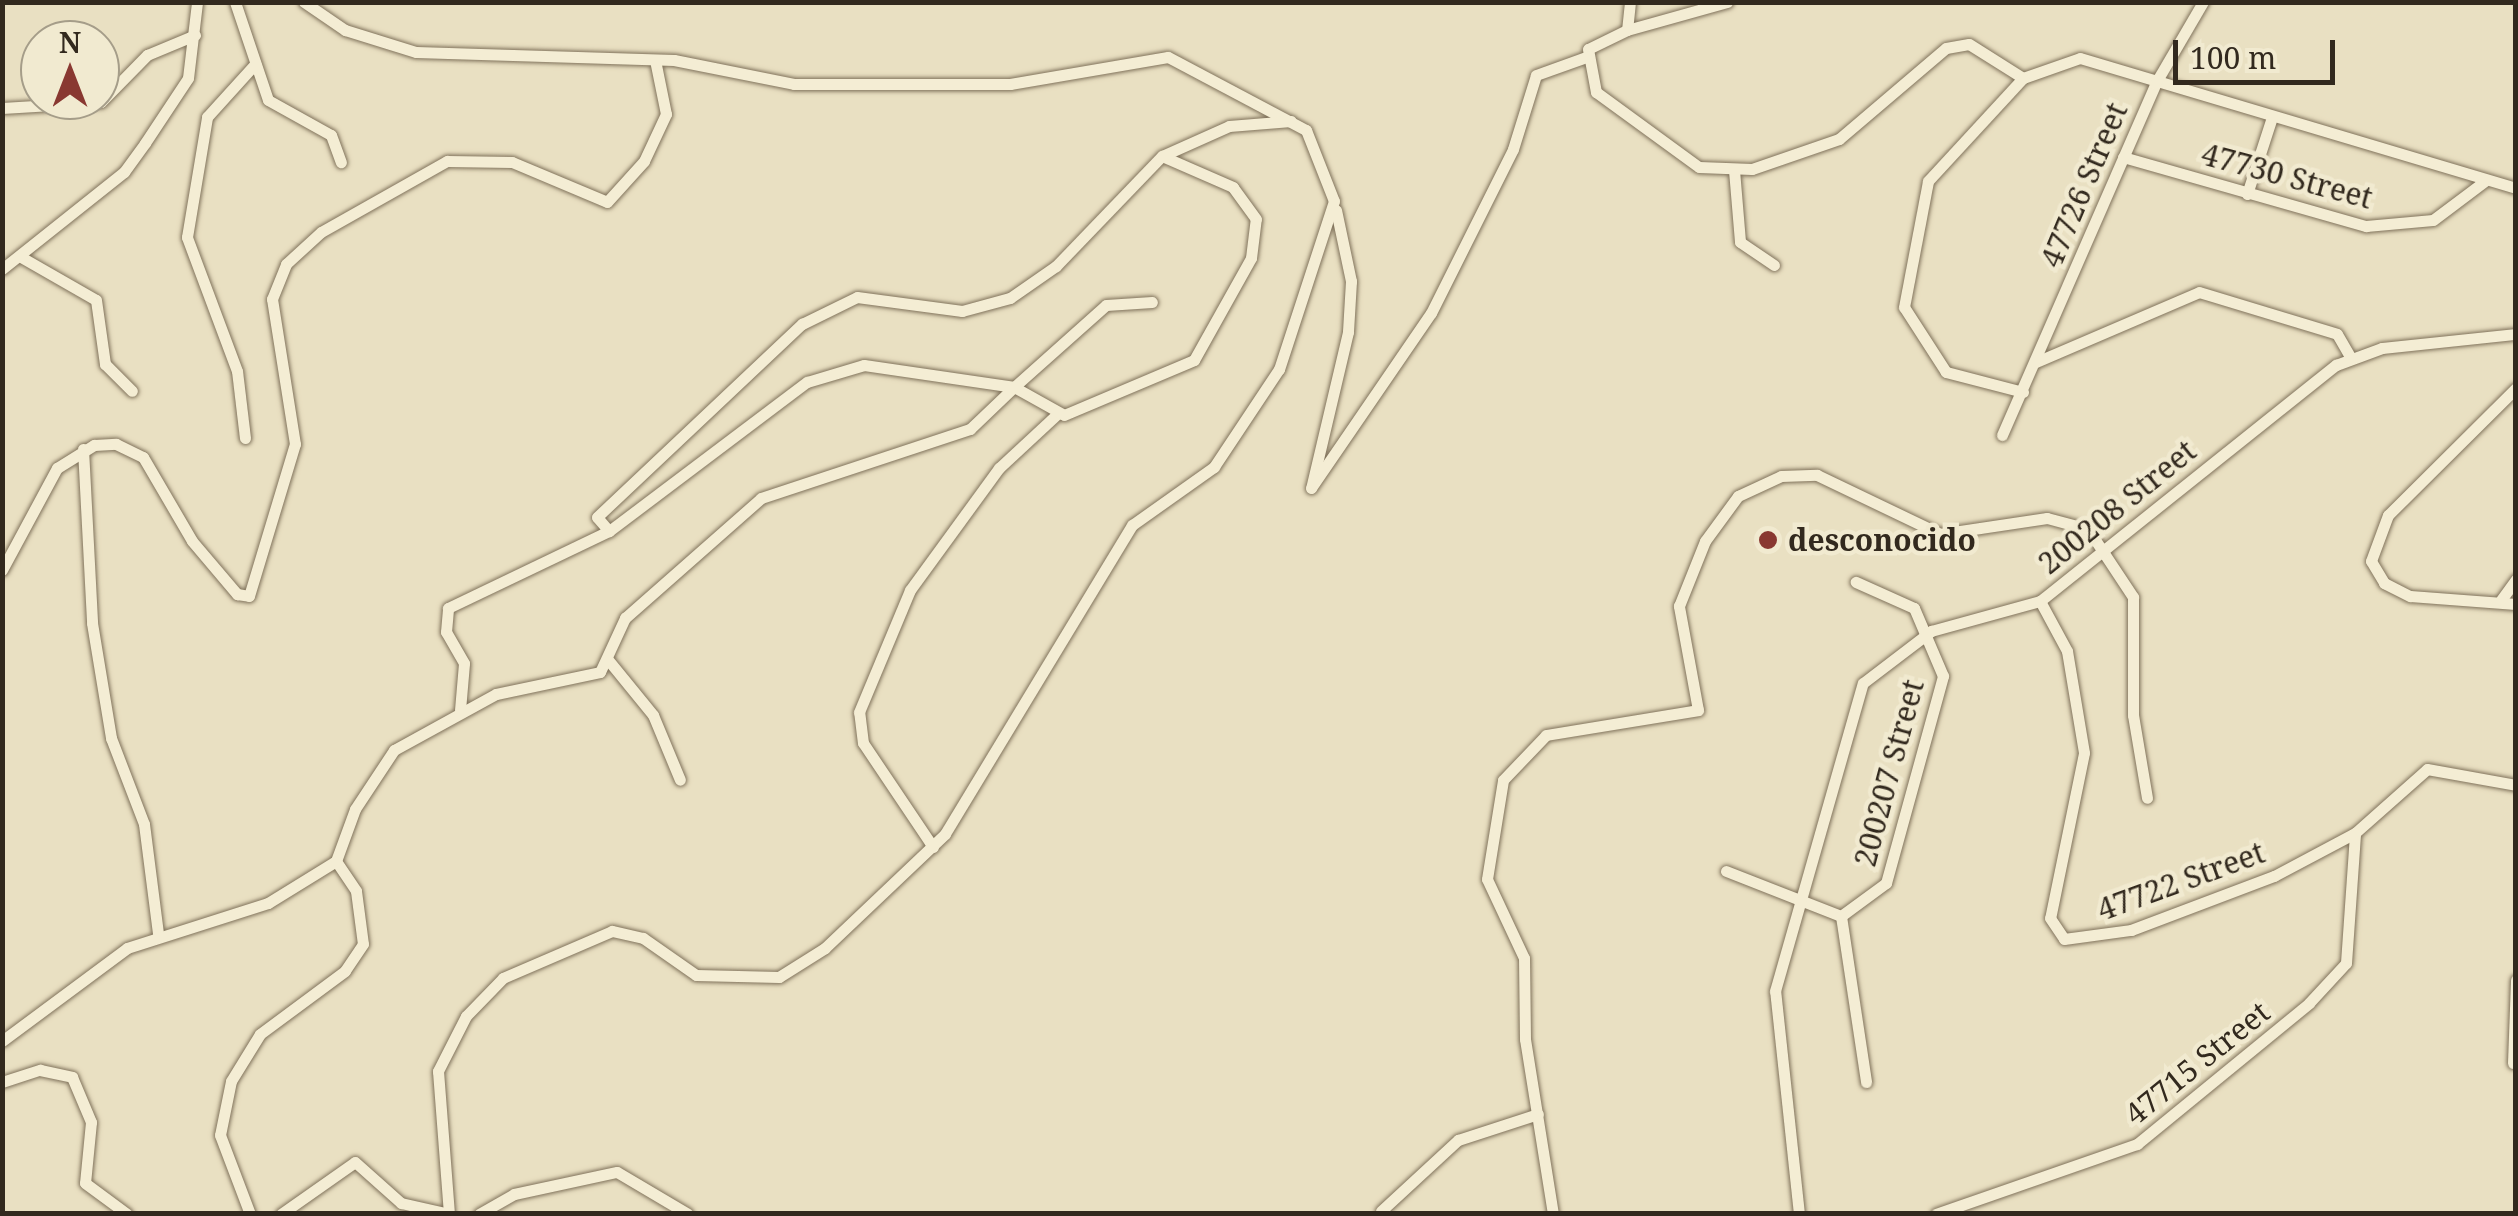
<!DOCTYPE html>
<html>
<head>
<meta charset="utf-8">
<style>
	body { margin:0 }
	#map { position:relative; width:2518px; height:1216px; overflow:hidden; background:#e9e0c2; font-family:"Noto Serif",serif }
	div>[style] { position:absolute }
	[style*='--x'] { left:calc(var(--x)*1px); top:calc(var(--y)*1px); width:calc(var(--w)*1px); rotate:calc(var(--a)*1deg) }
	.roads { filter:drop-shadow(0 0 2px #80725b) drop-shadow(0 0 2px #80725b) }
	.minor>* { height:11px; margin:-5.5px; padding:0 5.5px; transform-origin:5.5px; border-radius:5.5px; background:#f4edd4 }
	.dots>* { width:28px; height:28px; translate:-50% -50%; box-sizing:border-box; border:5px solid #f1ead0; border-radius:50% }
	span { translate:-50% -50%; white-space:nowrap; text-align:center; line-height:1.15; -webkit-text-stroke:9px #f1ead0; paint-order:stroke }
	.street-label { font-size:30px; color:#32291e }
	.poi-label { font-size:30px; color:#32291e; font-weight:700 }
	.left { translate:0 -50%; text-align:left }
	.frame { position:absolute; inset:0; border:5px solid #32291e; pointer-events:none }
	.north { position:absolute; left:20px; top:20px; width:100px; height:100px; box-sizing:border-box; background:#f1ead0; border:2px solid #a59d89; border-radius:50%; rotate:0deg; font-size:28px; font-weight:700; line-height:40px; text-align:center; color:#32291e }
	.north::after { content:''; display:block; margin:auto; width:35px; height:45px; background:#893831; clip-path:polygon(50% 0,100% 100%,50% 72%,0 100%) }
	.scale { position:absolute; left:2173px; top:40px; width:162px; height:45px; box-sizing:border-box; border:5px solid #32291e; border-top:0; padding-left:12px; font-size:30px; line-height:35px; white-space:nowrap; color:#32291e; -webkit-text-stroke:8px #f1ead0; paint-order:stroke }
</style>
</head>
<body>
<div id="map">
	<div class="roads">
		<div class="minor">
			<div style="--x:235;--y:2;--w:103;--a:71.4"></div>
			<div style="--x:268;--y:100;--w:72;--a:29.1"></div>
			<div style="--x:331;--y:135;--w:29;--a:70"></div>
			<div style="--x:304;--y:2;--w:50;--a:34.3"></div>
			<div style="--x:345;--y:30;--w:74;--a:17.2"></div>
			<div style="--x:416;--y:52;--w:258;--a:1.8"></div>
			<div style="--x:674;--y:60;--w:122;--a:11.3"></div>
			<div style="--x:794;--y:84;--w:216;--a:0"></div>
			<div style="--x:1010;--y:84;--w:160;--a:-9.7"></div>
			<div style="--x:1168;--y:57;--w:156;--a:27.9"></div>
			<div style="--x:1306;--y:130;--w:76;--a:68.5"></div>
			<div style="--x:1334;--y:201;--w:177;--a:108.1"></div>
			<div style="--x:1279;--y:369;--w:118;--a:123.6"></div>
			<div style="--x:1214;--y:467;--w:100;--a:144.7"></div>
			<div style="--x:1132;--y:525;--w:361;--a:121.2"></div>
			<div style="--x:945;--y:834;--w:166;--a:136.5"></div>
			<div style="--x:825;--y:948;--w:54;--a:147.8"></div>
			<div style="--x:779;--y:977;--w:83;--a:-178.6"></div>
			<div style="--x:696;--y:975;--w:65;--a:-145.1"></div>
			<div style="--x:643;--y:938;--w:32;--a:-167"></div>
			<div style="--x:612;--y:931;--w:119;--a:156.7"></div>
			<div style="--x:503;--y:978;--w:53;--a:134.2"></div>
			<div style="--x:466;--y:1016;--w:62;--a:117"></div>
			<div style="--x:438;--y:1071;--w:143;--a:85.6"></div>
			<div style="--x:1630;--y:2;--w:28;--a:96"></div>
			<div style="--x:1627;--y:30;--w:43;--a:154"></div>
			<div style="--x:1588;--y:49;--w:44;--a:79.5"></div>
			<div style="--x:1596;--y:92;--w:127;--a:36.1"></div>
			<div style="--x:1699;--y:167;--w:53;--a:2.2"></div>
			<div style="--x:1752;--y:169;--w:92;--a:-19"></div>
			<div style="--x:1839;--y:139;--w:140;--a:-40.4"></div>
			<div style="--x:1946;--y:48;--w:23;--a:-10"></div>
			<div style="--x:1969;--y:44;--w:64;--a:32.2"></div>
			<div style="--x:2023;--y:78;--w:60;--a:-19.3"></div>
			<div style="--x:2080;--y:58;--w:455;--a:16.6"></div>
			<div style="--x:1627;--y:30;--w:104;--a:-15.6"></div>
			<div style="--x:2;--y:108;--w:99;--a:-3.5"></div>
			<div style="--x:101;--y:102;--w:66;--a:-45.6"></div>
			<div style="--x:147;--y:55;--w:52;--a:-22.6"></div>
			<div style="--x:2123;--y:157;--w:253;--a:15.9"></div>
			<div style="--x:2366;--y:226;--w:67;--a:-5.1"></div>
			<div style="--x:2433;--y:220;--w:66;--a:-37"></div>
			<div style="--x:1734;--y:170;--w:72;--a:85.2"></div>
			<div style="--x:1740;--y:242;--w:41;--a:34.1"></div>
			<div style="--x:2247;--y:194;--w:81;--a:-72"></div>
			<div style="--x:1336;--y:210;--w:73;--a:78.1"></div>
			<div style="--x:1351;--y:281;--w:51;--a:93.4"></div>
			<div style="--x:1348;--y:332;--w:160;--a:103.3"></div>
			<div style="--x:1311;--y:488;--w:212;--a:-55.6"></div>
			<div style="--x:1431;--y:313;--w:183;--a:-63.4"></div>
			<div style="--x:1513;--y:149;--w:77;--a:-72.7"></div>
			<div style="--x:1536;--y:75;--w:56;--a:-19.7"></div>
			<div style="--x:21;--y:257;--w:86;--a:29.8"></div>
			<div style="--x:96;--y:300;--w:65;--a:82"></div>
			<div style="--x:105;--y:364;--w:38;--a:45"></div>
			<div style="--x:2;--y:269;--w:156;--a:-38.5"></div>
			<div style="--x:124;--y:172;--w:36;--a:-54"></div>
			<div style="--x:145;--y:143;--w:78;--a:-56.5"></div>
			<div style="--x:188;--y:78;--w:77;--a:-83.2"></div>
			<div style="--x:2036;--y:362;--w:177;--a:-23.2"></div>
			<div style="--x:2199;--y:292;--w:144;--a:16.9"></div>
			<div style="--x:2337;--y:334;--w:28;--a:60"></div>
			<div style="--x:2516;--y:388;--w:180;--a:135.2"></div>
			<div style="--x:2388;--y:515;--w:49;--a:110.3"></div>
			<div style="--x:2371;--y:561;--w:26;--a:59"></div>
			<div style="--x:2384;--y:583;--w:29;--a:27"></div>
			<div style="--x:2410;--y:596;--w:106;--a:4.3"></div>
			<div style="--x:2023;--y:392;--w:80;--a:-165.4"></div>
			<div style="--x:1946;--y:372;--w:77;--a:-122.9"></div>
			<div style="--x:1904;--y:307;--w:128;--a:-79.2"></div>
			<div style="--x:1928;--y:181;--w:140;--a:-47.3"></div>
			<div style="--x:2002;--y:435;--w:383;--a:-66.4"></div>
			<div style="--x:2155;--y:84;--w:95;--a:-59.7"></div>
			<div style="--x:245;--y:438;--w:67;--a:-96.8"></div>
			<div style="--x:237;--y:371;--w:143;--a:-110.5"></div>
			<div style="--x:187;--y:237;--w:122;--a:-80.5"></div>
			<div style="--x:207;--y:117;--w:72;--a:-47.8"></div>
			<div style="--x:83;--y:449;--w:174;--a:87"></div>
			<div style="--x:92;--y:623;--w:117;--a:80.6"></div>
			<div style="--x:111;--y:738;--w:92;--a:69"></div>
			<div style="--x:144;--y:824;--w:111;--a:82.7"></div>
			<div style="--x:609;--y:531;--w:18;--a:-131"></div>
			<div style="--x:597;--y:517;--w:282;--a:-43.3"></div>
			<div style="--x:802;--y:324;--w:61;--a:-26.1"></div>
			<div style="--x:857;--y:297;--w:106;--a:7.6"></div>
			<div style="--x:962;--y:311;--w:50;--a:-15.2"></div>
			<div style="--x:1010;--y:298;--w:56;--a:-34.8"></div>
			<div style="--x:1056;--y:266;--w:153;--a:-46.1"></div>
			<div style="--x:2;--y:570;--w:116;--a:-61.7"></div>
			<div style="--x:57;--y:468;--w:44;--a:-31.9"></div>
			<div style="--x:94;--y:445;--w:22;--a:-3"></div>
			<div style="--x:116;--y:444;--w:30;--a:26"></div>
			<div style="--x:143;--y:457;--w:97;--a:59.7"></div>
			<div style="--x:192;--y:541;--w:70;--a:49.7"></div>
			<div style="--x:237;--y:594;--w:12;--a:9"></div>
			<div style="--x:249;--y:596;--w:159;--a:-73.2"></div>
			<div style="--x:295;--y:444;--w:147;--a:-99"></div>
			<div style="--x:272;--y:299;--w:38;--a:-68"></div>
			<div style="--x:286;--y:264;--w:47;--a:-42.4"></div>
			<div style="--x:321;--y:232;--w:145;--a:-29.4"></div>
			<div style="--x:447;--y:161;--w:65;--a:0.9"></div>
			<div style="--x:512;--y:162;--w:103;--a:22.8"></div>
			<div style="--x:607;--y:202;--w:55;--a:-47.9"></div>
			<div style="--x:644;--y:161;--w:52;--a:-64.9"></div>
			<div style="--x:666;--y:114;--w:55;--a:-101.5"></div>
			<div style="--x:2501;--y:600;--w:26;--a:-54"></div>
			<div style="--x:2040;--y:601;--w:57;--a:61.6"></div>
			<div style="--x:2067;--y:651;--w:103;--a:80.5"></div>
			<div style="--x:2084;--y:753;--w:168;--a:101.6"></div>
			<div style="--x:2050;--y:918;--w:25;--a:56"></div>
			<div style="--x:2064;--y:939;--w:68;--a:-7.7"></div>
			<div style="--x:2131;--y:930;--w:153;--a:-20.7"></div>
			<div style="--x:2274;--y:876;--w:92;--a:-28"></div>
			<div style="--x:2355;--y:833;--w:96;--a:-41.6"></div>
			<div style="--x:2427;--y:769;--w:90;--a:10.2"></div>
			<div style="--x:609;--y:661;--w:70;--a:50.8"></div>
			<div style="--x:653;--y:715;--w:70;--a:67.4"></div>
			<div style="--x:460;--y:710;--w:47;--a:-85.1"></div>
			<div style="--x:464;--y:663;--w:36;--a:-120"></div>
			<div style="--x:446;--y:632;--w:24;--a:-85"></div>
			<div style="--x:448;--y:608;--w:178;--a:-25.6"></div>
			<div style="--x:609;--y:531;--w:248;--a:-37"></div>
			<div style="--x:807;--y:382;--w:59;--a:-16.6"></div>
			<div style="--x:864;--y:365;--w:152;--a:8.3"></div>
			<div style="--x:1014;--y:387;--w:123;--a:-41.7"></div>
			<div style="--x:1106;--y:305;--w:46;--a:-3.7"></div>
			<div style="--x:933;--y:847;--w:125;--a:-123.9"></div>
			<div style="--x:863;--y:743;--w:31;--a:-97"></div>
			<div style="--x:859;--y:712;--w:132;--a:-67.3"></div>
			<div style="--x:910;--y:590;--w:151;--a:-53.9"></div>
			<div style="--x:999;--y:468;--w:78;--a:-42.9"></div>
			<div style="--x:336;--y:861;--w:55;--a:-69.9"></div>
			<div style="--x:355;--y:809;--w:71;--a:-56.5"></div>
			<div style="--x:394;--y:750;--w:116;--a:-28.8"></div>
			<div style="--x:496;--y:694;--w:106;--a:-11.9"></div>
			<div style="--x:600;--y:672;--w:60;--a:-65.2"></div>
			<div style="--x:625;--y:618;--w:181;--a:-41.4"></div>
			<div style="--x:761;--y:498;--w:220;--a:-18.3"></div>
			<div style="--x:970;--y:429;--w:61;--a:-43.7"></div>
			<div style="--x:1014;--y:387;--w:57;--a:29.2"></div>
			<div style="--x:1064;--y:415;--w:141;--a:-22.9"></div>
			<div style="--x:1194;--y:360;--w:117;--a:-60.8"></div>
			<div style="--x:1251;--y:258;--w:39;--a:-83"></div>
			<div style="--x:1256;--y:219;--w:39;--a:-126"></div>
			<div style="--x:1233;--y:187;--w:77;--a:-156.4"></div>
			<div style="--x:1162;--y:156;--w:73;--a:-24.1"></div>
			<div style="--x:1229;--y:126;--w:62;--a:-4.6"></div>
			<div style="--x:1726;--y:871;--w:123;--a:21.4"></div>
			<div style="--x:1841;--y:916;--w:56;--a:-36.3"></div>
			<div style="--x:1886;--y:883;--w:215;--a:-74.6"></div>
			<div style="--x:1943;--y:676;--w:74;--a:-113.1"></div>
			<div style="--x:1914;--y:608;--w:64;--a:-155.9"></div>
			<div style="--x:1841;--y:916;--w:168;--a:81.4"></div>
			<div style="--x:2;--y:1041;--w:156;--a:-36.6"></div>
			<div style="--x:127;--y:948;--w:148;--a:-17.7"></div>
			<div style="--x:268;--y:903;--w:80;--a:-31.7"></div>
			<div style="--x:336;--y:861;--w:36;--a:56"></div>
			<div style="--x:356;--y:891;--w:53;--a:82.5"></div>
			<div style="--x:363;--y:944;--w:32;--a:124"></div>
			<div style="--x:345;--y:971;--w:106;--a:143.5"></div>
			<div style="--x:260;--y:1034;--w:55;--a:121.7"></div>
			<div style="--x:231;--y:1081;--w:55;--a:101.5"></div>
			<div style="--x:220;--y:1135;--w:85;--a:69.2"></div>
			<div style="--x:2513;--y:1063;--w:83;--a:-87.9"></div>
			<div style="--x:2;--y:1082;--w:40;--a:-18"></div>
			<div style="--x:40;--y:1070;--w:33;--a:12"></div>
			<div style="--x:72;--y:1077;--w:49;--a:67.1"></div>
			<div style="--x:91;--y:1122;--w:61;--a:95.6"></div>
			<div style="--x:85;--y:1183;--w:52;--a:36.4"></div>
			<div style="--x:1381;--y:1211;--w:105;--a:-42.7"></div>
			<div style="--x:1458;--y:1140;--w:84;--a:-18"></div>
			<div style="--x:281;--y:1214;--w:90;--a:-35.1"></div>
			<div style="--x:355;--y:1162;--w:62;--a:41.7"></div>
			<div style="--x:401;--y:1203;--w:49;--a:12.9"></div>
			<div style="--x:479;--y:1214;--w:40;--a:-29.7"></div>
			<div style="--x:514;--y:1194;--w:105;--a:-12.1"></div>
			<div style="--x:617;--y:1172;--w:82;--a:30.6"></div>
			<div style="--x:1553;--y:1214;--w:177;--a:-99.1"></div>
			<div style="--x:1525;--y:1039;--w:81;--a:-90.7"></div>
			<div style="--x:1524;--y:958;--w:87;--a:-115.1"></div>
			<div style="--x:1487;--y:879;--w:100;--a:-80.8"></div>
			<div style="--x:1503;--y:780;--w:62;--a:-46.3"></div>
			<div style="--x:1546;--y:735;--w:154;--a:-9.3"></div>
			<div style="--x:1698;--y:710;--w:106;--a:-100.4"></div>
			<div style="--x:1679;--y:606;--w:70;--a:-68.2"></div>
			<div style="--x:1705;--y:541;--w:56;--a:-53.7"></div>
			<div style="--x:1738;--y:496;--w:47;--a:-24.9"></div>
			<div style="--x:1781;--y:476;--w:36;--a:-2"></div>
			<div style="--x:1817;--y:475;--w:136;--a:25.6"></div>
			<div style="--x:1940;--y:534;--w:108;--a:-8.5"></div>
			<div style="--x:2047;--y:518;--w:42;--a:15"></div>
			<div style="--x:2088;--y:529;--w:82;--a:56.5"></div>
			<div style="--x:2133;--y:597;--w:118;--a:90"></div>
			<div style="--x:2133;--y:715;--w:84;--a:80.4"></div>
			<div style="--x:1799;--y:1214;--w:224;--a:-96.1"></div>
			<div style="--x:1775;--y:991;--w:320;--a:-74.1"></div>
			<div style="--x:1863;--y:683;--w:86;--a:-37.4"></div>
			<div style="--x:1931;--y:631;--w:113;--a:-15.4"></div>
			<div style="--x:2040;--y:601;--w:379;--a:-38.6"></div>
			<div style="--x:2336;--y:365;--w:49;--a:-20.3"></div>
			<div style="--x:2382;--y:348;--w:135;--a:-6"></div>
			<div style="--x:1936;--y:1214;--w:213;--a:-19.2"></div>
			<div style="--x:2137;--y:1144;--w:222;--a:-39.3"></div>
			<div style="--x:2309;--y:1003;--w:54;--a:-47.2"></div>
			<div style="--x:2346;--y:963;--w:130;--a:-86"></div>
		</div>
	</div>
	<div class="dots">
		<div style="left:1768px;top:540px;background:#893831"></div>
	</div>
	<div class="street-label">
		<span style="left:2287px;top:176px;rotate:15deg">47730 Street</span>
		<span style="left:2084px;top:185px;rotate:-67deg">47726 Street</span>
		<span style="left:2117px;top:507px;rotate:-39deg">200208 Street</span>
		<span style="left:1889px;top:773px;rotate:-75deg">200207 Street</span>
		<span style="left:2181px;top:881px;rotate:-20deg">47722 Street</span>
		<span style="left:2197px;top:1063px;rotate:-39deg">47715 Street</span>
	</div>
	<div class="poi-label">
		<span class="left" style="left:1788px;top:540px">desconocido</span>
	</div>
	<div class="frame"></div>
	<div class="north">N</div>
	<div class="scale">100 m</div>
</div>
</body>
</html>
